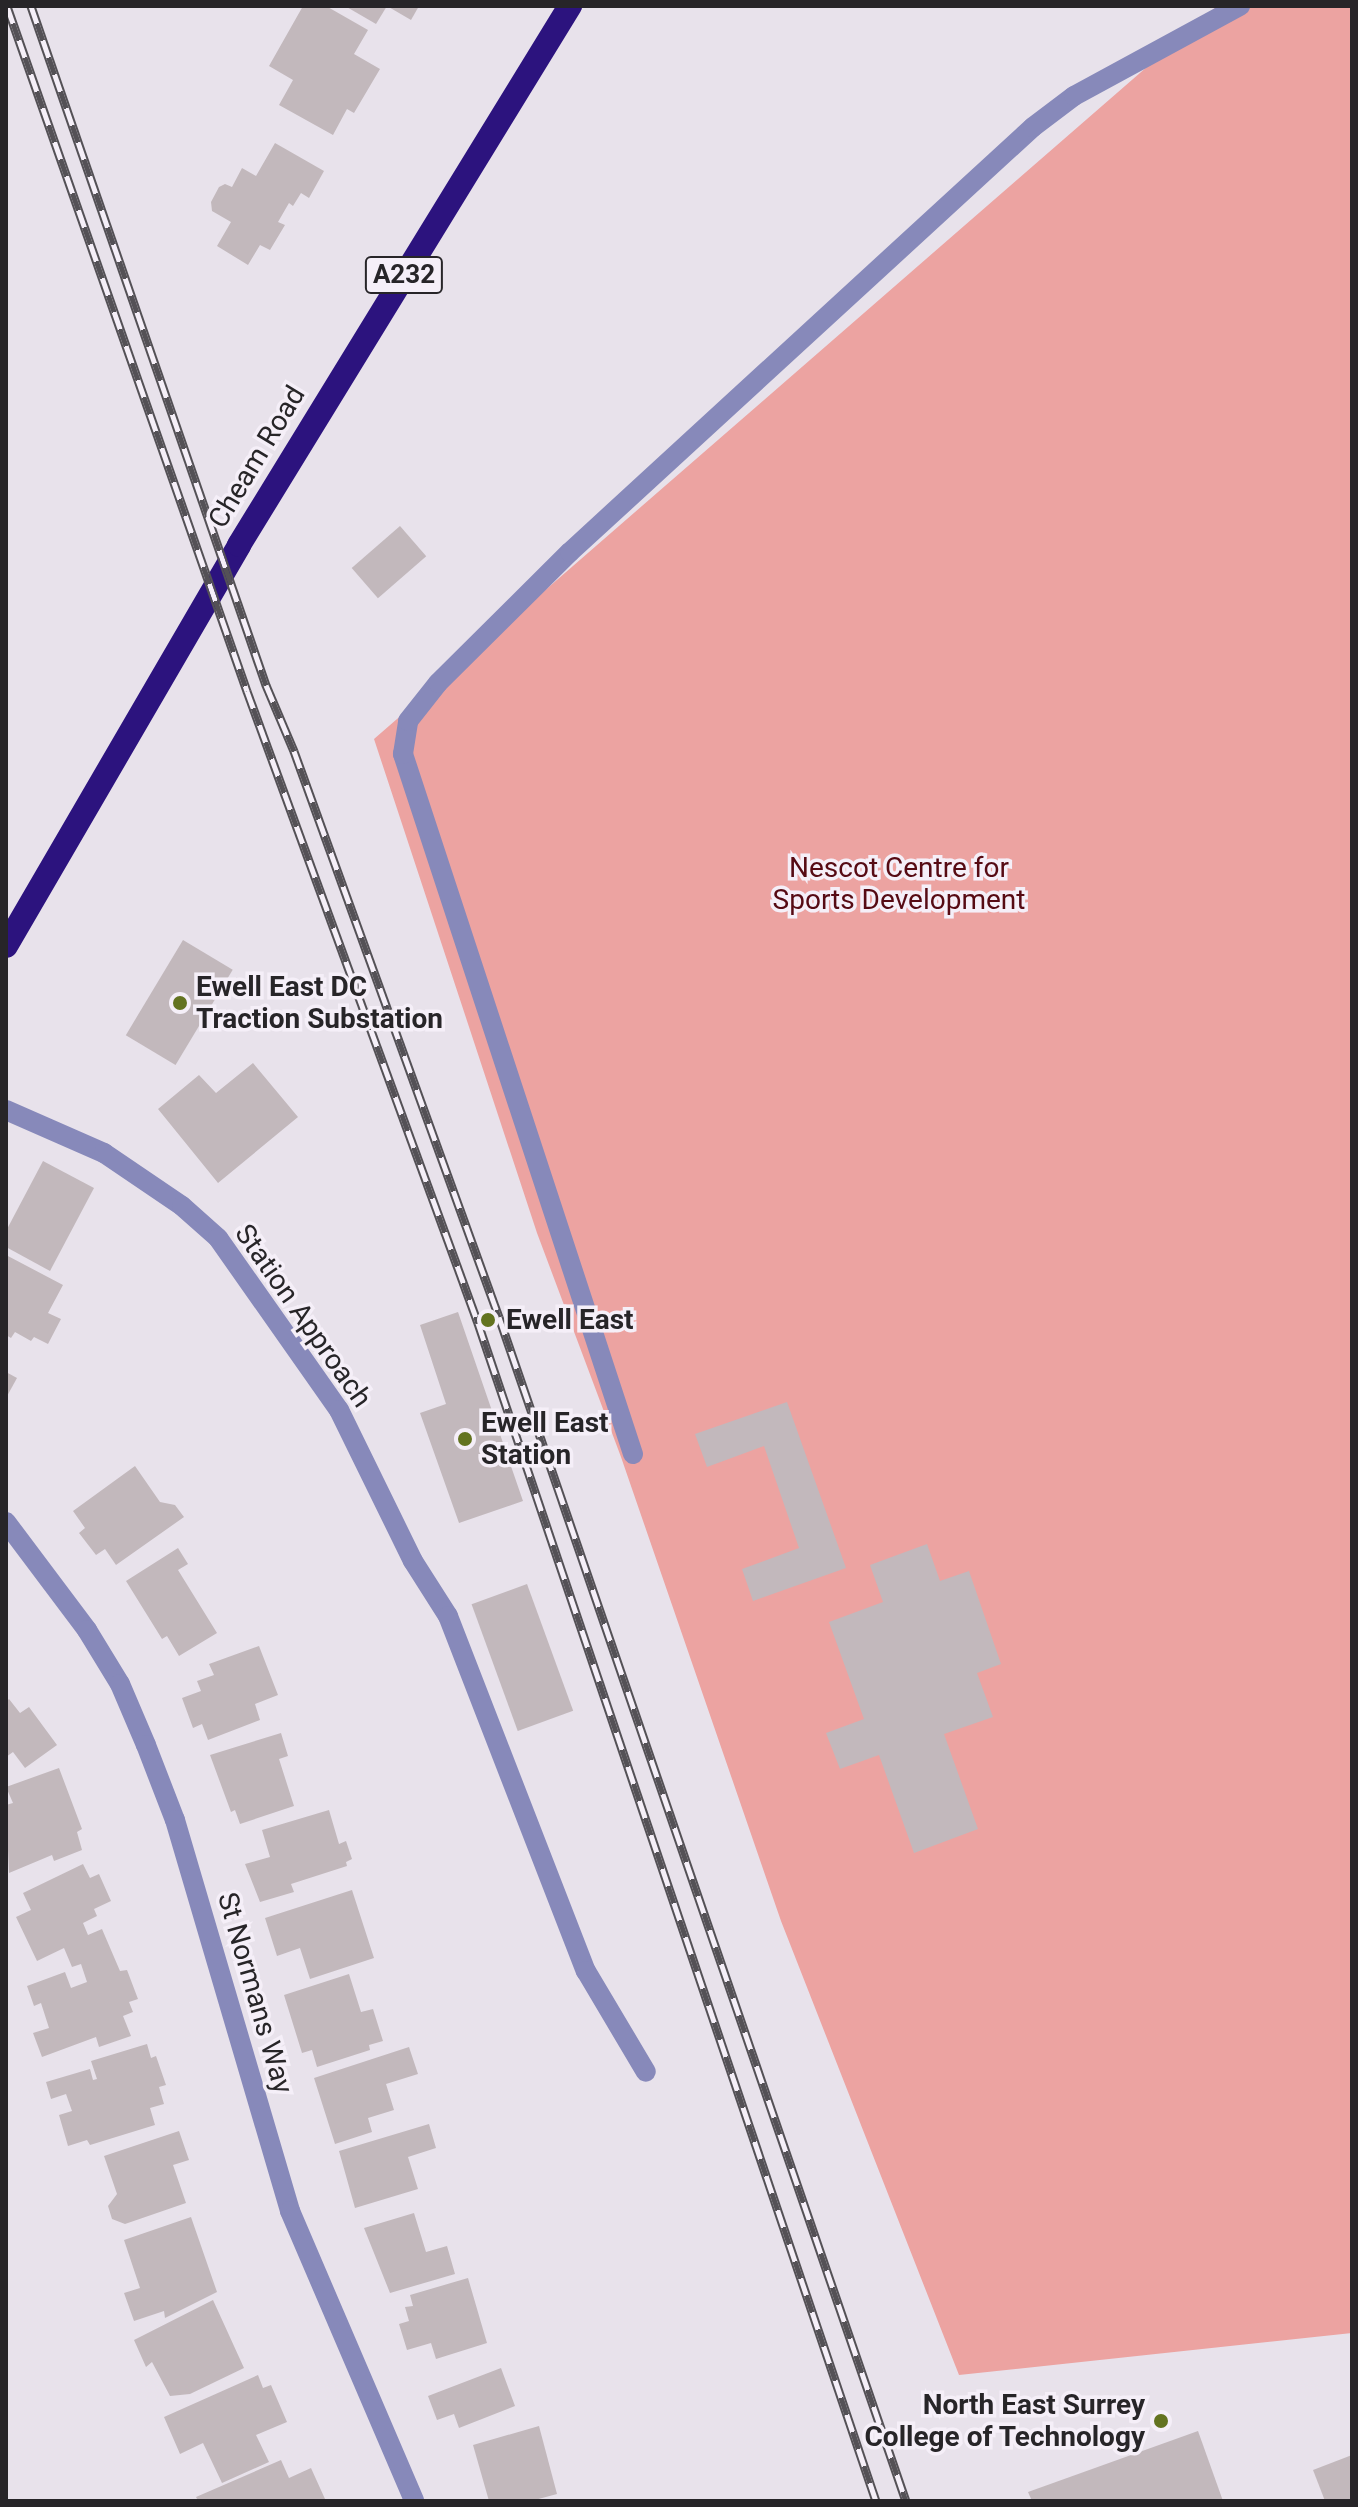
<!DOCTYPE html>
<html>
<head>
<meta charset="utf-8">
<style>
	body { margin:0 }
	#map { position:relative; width:1358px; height:2507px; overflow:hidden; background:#e8e2eb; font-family:Roboto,sans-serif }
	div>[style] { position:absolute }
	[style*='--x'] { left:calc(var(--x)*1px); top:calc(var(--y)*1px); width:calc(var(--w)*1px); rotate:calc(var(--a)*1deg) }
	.green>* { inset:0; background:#eca3a1 }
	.building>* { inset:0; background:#c2b8bc; transform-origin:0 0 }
	.minor>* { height:20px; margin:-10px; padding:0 10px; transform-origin:10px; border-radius:10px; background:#8789ba }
	.highway>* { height:24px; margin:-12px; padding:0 12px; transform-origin:12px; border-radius:12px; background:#2c137e }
	.rail>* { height:9px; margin-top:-4.5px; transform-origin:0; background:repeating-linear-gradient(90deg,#f5eff8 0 18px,#545156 0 36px); box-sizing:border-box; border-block:2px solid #545156 }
	.dots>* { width:22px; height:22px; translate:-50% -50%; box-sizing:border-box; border:4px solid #f5eff8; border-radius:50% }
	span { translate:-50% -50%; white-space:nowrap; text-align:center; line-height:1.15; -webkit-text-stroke:7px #f5eff8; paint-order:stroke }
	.shield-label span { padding:2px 6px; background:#f5eff8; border:2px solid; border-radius:6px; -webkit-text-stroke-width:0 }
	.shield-label { font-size:26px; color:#272528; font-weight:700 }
	.street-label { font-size:28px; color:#272528 }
	.park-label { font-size:28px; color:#560a13 }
	.poi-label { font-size:28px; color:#272528; font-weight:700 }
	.left { translate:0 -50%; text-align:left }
	.right { translate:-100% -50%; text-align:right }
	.frame { position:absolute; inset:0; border:8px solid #272528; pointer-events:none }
</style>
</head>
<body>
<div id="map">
	<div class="green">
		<div style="clip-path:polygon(1217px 6px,1352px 6px,1352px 2333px,959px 2375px,781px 1921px,621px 1457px,537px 1233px,374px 739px)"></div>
	</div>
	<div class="building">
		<div style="clip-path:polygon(303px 6px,326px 6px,368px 30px,354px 54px,380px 69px,354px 113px,347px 109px,333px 135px,279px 105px,293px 80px,269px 66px)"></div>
		<div style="clip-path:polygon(345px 6px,387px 6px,376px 24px)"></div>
		<div style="clip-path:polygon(387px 6px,419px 6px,411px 20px)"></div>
		<div style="clip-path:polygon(275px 143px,324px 171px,309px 198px,301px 193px,293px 206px,289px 203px,278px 222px,285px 225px,270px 250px,260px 245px,248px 265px,217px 246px,231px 222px,212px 211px,211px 202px,219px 187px,225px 184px,232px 187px,242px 168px,256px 176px)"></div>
		<div style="left:400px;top:526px;width:40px;height:64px;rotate:49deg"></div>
		<div style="left:183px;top:940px;width:58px;height:111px;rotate:31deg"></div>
		<div style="clip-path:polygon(253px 1063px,298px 1117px,218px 1183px,158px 1109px,199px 1075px,216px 1093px)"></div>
		<div style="clip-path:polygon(43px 1161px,94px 1188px,50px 1271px,6px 1247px,6px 1231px)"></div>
		<div style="clip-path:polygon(6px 1255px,63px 1285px,48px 1313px,61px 1319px,48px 1344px,34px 1337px,31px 1341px,15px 1332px,11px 1338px,6px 1335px)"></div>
		<div style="clip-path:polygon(458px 1312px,523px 1501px,459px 1523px,420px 1413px,446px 1404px,420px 1325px)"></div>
		<div style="clip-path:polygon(6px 1372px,17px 1378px,6px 1398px)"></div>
		<div style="clip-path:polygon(787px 1402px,846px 1568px,753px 1601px,742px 1569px,799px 1548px,764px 1446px,707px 1467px,695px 1434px)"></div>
		<div style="clip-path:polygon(135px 1466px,160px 1502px,175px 1505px,184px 1517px,116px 1565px,105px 1549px,96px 1555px,79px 1533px,85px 1528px,73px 1511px)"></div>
		<div style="clip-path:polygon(927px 1544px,940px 1581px,969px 1571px,1001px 1664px,977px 1673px,993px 1717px,944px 1734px,978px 1829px,914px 1853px,879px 1755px,840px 1769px,826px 1733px,864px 1719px,829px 1622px,883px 1602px,870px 1565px)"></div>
		<div style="clip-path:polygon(178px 1548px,188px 1564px,178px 1570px,217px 1633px,179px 1656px,167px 1636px,162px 1639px,126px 1581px)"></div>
		<div style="left:527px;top:1584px;width:135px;height:59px;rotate:70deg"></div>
		<div style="clip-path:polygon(259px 1646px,278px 1695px,255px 1704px,260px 1720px,208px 1740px,202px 1724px,193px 1728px,182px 1698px,201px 1691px,197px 1681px,214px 1675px,209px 1664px)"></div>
		<div style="clip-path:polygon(9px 1699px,20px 1713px,29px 1707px,57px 1745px,25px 1768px,13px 1752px,6px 1757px,6px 1702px)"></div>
		<div style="clip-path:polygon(281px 1733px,288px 1756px,279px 1759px,294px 1806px,240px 1824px,235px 1810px,231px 1812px,210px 1755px)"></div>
		<div style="clip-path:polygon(59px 1768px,82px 1829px,77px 1832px,82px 1850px,54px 1861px,52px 1855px,9px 1873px,6px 1805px,13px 1803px,6px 1787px)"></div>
		<div style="clip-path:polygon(329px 1810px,339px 1844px,346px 1841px,352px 1859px,346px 1862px,347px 1866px,291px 1884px,294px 1892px,260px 1902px,245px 1864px,270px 1857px,262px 1830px)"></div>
		<div style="clip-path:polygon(83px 1864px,90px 1878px,99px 1874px,111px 1901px,94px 1909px,97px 1916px,83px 1923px,88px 1935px,102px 1929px,120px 1971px,127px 1970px,138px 1999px,129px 2002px,133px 2012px,123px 2016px,131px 2036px,99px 2047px,96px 2037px,42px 2057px,33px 2033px,49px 2028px,41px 2003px,34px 2006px,27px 1986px,65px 1972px,71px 1988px,87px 1982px,81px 1964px,72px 1967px,64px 1948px,37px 1961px,16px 1917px,31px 1910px,23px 1893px)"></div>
		<div style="clip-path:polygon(352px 1890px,374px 1958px,310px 1979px,300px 1948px,277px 1956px,265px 1918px)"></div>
		<div style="clip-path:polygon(349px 1974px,361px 2012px,373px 2009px,383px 2041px,369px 2045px,370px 2050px,317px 2067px,312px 2050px,302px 2053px,284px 1995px)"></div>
		<div style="clip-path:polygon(147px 2044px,151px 2058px,156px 2056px,166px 2085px,159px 2087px,164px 2104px,150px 2108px,155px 2125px,90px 2145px,87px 2140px,68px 2146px,59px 2115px,72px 2111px,66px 2094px,51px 2099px,46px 2082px,90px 2069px,93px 2080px,97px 2079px,91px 2061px)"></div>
		<div style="clip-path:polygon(409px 2047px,418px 2074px,386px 2084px,394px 2110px,368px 2118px,372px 2132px,335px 2144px,314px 2078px)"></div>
		<div style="clip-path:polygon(429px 2124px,436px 2148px,408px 2157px,418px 2189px,355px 2208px,339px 2151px)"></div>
		<div style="clip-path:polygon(179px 2131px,189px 2160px,173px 2165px,186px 2203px,125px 2224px,112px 2219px,108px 2206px,117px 2194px,104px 2156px)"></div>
		<div style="clip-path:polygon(414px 2213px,426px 2252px,447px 2246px,455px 2274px,390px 2293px,364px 2228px)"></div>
		<div style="clip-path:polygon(191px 2217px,217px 2292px,165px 2318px,164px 2311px,134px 2321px,124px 2293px,140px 2288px,124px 2240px)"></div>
		<div style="clip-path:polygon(468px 2278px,487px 2343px,436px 2359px,431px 2343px,407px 2350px,399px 2324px,409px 2321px,405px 2307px,413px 2306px,410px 2295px)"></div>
		<div style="clip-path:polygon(213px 2300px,244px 2368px,190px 2394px,170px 2396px,152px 2362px,146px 2367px,134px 2340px)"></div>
		<div style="clip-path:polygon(501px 2368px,515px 2406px,459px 2428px,454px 2414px,437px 2420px,428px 2396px)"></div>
		<div style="clip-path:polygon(258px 2375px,263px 2388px,271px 2385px,287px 2422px,256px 2435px,269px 2462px,222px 2483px,203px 2443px,180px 2454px,164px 2417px)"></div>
		<div style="clip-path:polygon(539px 2426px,557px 2494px,531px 2501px,489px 2501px,473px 2445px)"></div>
		<div style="clip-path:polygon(1198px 2431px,1223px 2501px,1032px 2501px,1028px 2492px)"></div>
		<div style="clip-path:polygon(1352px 2455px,1352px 2501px,1325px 2501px,1313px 2470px)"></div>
		<div style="clip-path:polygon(281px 2460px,289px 2478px,311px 2468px,325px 2499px,198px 2501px,196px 2497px)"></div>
	</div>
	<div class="minor">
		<div style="--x:6;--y:1110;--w:107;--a:23.7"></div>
		<div style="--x:104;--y:1153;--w:94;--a:34.2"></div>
		<div style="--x:182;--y:1206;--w:48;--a:41.6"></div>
		<div style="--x:218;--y:1238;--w:210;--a:54.9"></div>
		<div style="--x:339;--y:1410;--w:168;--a:63.9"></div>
		<div style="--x:413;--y:1561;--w:65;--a:57.5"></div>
		<div style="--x:448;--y:1616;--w:381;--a:68.8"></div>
		<div style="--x:586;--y:1971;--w:117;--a:59.3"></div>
		<div style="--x:633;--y:1454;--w:737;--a:-108.19"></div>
		<div style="--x:403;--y:754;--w:33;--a:-81"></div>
		<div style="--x:408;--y:721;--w:48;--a:-51.7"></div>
		<div style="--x:438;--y:683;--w:186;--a:-44.8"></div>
		<div style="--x:570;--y:552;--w:628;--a:-42.55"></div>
		<div style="--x:1033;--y:127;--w:51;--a:-37.1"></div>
		<div style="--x:1074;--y:96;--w:189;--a:-28.5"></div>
		<div style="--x:6;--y:1522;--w:135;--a:53.1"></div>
		<div style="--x:87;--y:1630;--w:63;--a:58.6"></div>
		<div style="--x:120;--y:1684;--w:66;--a:66.9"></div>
		<div style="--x:146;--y:1745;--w:80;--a:68.9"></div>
		<div style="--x:175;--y:1820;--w:408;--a:73.6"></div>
		<div style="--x:290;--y:2211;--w:315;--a:66.8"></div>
	</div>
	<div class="highway">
		<div style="--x:6;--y:946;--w:464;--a:-59.8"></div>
		<div style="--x:239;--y:545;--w:633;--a:-58.45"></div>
	</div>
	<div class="rail">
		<div style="--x:7;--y:6;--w:726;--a:70.69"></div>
		<div style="--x:247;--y:691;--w:673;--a:69.92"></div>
		<div style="--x:478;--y:1323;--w:1243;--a:71.33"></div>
		<div style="--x:31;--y:6;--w:719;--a:70.91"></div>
		<div style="--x:266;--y:685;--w:72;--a:67"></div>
		<div style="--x:294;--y:751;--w:602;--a:70.09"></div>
		<div style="--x:499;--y:1317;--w:1252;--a:71.03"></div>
	</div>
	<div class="dots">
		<div style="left:180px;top:1003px;background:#637320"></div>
		<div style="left:488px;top:1320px;background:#637320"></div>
		<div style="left:465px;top:1439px;background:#637320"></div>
		<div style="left:1161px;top:2421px;background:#637320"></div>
	</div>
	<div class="shield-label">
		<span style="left:404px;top:275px">A232</span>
	</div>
	<div class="street-label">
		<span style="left:257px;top:457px;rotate:-59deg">Cheam Road</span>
		<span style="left:303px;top:1316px;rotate:55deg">Station Approach</span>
		<span style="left:255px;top:1993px;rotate:74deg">St Normans Way</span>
	</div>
	<div class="park-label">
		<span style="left:899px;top:884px">Nescot Centre for<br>Sports Development</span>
	</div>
	<div class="poi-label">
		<span class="left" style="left:196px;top:1003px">Ewell East DC<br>Traction Substation</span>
		<span class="left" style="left:506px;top:1320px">Ewell East</span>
		<span class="left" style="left:481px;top:1439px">Ewell East<br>Station</span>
		<span class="right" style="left:1145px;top:2421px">North East Surrey<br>College of Technology</span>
	</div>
	<div class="frame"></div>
</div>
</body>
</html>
